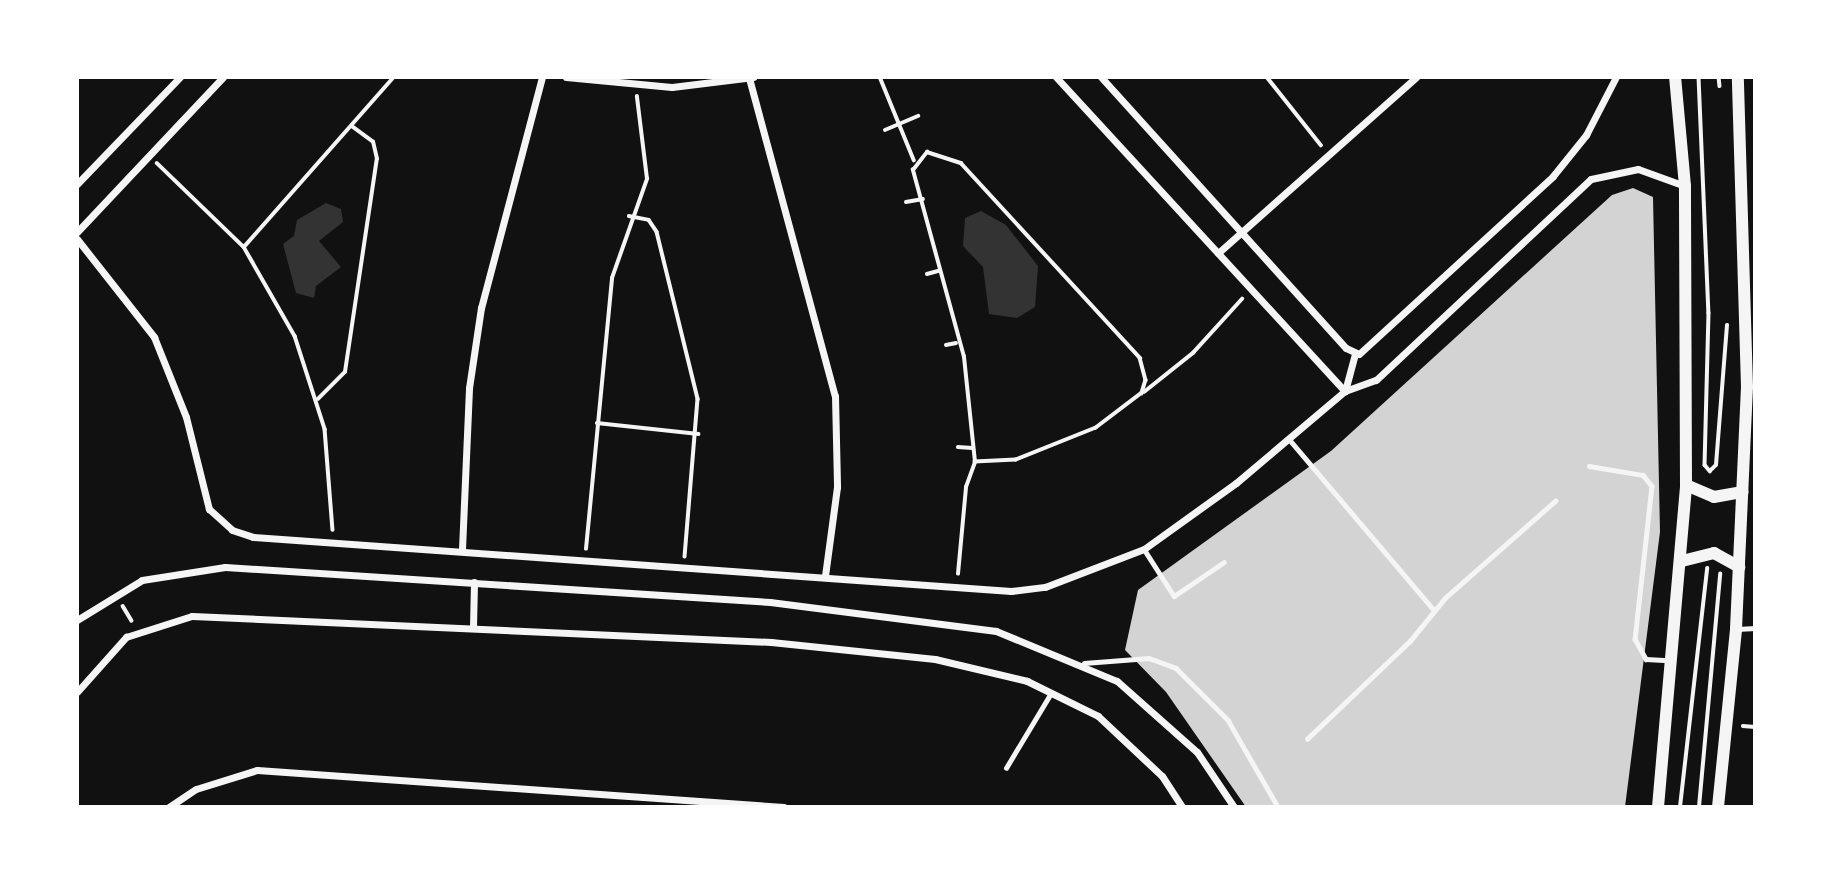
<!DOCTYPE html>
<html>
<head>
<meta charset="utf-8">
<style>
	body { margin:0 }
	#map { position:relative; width:1832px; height:884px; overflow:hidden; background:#111; font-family:"DejaVu Sans",sans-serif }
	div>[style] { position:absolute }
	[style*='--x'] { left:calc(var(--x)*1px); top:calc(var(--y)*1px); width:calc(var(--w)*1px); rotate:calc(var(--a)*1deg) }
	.water>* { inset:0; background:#333 }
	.building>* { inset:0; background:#d3d3d3 }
	.path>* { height:3.5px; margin:-1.75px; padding:0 1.75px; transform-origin:1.75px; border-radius:1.75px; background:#f5f5f5 }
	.service>* { height:4.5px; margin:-2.25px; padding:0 2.25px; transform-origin:2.25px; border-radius:2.25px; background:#f5f5f5 }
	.minor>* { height:7px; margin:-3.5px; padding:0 3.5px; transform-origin:3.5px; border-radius:3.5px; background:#f5f5f5 }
	.tertiary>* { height:12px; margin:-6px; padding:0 6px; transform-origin:6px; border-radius:6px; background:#f5f5f5 }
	span { translate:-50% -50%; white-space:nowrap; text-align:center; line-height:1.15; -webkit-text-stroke:5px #fff; paint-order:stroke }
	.frame { position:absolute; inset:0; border:79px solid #fff; pointer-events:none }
</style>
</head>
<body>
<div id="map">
	<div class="water">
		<div style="clip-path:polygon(326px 203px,341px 209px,343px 222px,319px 241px,341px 267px,316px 286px,314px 298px,296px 293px,283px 244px,294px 236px,297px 220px)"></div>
		<div style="clip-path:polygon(981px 211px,1006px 225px,1038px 266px,1035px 307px,1017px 318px,989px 314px,983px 267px,963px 246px,965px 218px)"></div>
	</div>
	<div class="building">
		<div style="clip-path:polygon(1633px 188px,1653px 197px,1660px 532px,1625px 807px,1246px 807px,1166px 692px,1125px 650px,1138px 590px,1331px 451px,1612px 195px)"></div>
	</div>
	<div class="path">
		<div style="--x:880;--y:77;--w:90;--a:67.7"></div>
		<div style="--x:1267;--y:77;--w:87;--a:51.5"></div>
		<div style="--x:1699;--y:77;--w:236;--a:87.6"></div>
		<div style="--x:1709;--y:313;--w:152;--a:91.5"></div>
		<div style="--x:1705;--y:465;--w:8;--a:50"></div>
		<div style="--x:1710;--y:471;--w:8;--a:-45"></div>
		<div style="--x:1716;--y:465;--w:140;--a:-85.5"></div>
		<div style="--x:1719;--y:77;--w:9;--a:84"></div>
		<div style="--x:885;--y:130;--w:36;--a:-23"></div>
		<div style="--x:927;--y:152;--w:36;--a:18"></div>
		<div style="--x:961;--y:163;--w:265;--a:47.4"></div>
		<div style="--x:1140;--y:358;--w:23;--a:75"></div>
		<div style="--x:1146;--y:380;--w:14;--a:107"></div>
		<div style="--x:1142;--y:393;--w:58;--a:142.7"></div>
		<div style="--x:1096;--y:428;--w:86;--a:158.2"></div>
		<div style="--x:1016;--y:460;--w:41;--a:177.2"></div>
		<div style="--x:975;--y:462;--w:106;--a:-96"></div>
		<div style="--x:964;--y:357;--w:194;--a:-105.3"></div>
		<div style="--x:913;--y:170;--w:23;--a:-52"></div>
		<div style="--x:157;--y:163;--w:121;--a:44"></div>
		<div style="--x:244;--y:247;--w:103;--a:60.2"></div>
		<div style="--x:295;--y:336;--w:98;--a:72.1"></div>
		<div style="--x:325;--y:429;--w:101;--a:85.5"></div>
		<div style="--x:906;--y:202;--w:17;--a:-10"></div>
		<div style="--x:629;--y:216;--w:20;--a:11"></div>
		<div style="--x:649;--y:220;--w:14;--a:56"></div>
		<div style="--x:657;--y:232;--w:172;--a:76.2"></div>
		<div style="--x:698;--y:399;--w:158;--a:94.7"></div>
		<div style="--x:244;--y:247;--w:227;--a:-48.6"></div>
		<div style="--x:927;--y:274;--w:11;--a:-15"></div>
		<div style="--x:946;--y:345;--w:10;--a:-11"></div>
		<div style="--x:1144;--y:392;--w:63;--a:-38.5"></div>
		<div style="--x:1193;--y:353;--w:73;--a:-47.8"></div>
		<div style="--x:318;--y:399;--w:38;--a:-45"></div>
		<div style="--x:345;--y:372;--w:215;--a:-81.5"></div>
		<div style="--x:377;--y:159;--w:17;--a:-103"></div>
		<div style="--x:373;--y:142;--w:26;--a:-144"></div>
		<div style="--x:597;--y:423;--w:102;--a:6.2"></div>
		<div style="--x:958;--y:447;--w:14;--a:4"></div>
		<div style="--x:77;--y:533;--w:27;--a:90"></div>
		<div style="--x:586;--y:549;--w:272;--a:-84.5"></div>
		<div style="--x:612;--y:278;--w:105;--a:-70.5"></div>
		<div style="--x:647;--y:179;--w:83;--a:-97"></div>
		<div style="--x:958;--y:574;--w:87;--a:-84.7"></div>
		<div style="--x:966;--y:487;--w:27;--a:-70"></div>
		<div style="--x:123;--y:606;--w:17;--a:59"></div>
		<div style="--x:1743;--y:726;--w:12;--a:5"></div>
		<div style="--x:1680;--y:807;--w:240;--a:-83.5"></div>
		<div style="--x:1699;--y:807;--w:234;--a:-84.8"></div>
	</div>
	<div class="service">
		<div style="--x:1289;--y:439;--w:224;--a:49.7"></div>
		<div style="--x:1589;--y:466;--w:55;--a:9.5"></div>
		<div style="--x:1643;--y:475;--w:14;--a:51"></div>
		<div style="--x:1652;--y:486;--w:154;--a:96.3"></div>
		<div style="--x:1635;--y:639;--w:23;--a:61"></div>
		<div style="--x:1646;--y:659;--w:22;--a:3"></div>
		<div style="--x:1144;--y:549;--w:56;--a:57.4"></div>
		<div style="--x:1174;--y:596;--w:60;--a:-34.2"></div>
		<div style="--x:1737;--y:629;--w:18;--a:-3"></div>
		<div style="--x:1084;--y:663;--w:65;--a:-4.4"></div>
		<div style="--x:1149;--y:658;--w:29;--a:20"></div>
		<div style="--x:1176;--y:668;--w:74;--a:45"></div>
		<div style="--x:1228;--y:720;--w:100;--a:60.1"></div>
		<div style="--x:1307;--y:739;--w:142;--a:-43.6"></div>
		<div style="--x:1410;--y:641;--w:55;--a:-50.9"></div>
		<div style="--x:1445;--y:598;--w:147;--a:-41.4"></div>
		<div style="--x:1006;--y:768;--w:87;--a:-59"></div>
	</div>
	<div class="minor">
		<div style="--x:566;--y:77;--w:106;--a:5.4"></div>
		<div style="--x:672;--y:87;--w:82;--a:-7"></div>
		<div style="--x:1056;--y:77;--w:427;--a:47.4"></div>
		<div style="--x:1345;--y:391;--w:33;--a:-20"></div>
		<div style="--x:1376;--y:380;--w:294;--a:-43.1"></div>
		<div style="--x:1591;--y:179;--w:48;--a:-12"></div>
		<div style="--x:1638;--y:169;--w:50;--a:19.9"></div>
		<div style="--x:1101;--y:77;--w:365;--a:47.9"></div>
		<div style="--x:1346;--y:348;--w:14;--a:25"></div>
		<div style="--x:1359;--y:354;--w:263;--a:-42.5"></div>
		<div style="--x:1553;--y:176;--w:53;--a:-51.2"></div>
		<div style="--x:1586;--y:135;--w:65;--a:-62.7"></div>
		<div style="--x:749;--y:78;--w:329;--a:74.9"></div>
		<div style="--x:835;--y:396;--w:91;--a:88.7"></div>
		<div style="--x:837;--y:487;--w:90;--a:97.7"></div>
		<div style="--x:77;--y:184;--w:149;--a:-46.1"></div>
		<div style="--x:77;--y:232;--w:213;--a:-46.7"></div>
		<div style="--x:77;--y:239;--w:125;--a:51.8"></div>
		<div style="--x:154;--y:337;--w:86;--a:68.2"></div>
		<div style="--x:186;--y:417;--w:95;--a:76"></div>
		<div style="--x:209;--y:509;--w:31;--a:42"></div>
		<div style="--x:232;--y:530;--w:22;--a:18"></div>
		<div style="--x:253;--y:537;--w:760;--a:4.07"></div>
		<div style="--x:1011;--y:591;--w:34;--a:-7"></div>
		<div style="--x:1045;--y:587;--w:106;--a:-21"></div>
		<div style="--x:1144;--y:549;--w:113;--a:-35.7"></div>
		<div style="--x:1236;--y:483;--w:143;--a:-40.2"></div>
		<div style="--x:1345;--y:391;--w:39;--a:-75"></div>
		<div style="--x:1218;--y:253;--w:265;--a:-41.6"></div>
		<div style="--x:462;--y:549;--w:161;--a:-87.5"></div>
		<div style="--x:469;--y:388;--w:81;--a:-81.5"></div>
		<div style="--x:481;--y:308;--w:239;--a:-75.2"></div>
		<div style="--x:77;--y:620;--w:76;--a:-31.6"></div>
		<div style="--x:142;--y:580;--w:84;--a:-8.9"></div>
		<div style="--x:225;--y:567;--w:546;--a:3.67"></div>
		<div style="--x:770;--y:602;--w:228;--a:7.3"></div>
		<div style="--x:996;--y:631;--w:131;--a:22.5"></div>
		<div style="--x:1117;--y:681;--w:107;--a:41.6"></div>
		<div style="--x:1197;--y:752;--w:66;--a:56.1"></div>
		<div style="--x:473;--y:627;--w:45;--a:-88.7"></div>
		<div style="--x:77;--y:692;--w:74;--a:-48.3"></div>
		<div style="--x:126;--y:637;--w:69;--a:-17.7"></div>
		<div style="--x:192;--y:616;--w:580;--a:2.57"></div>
		<div style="--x:771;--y:642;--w:165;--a:5.9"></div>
		<div style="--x:935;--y:659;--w:95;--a:13.4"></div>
		<div style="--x:1027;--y:681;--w:79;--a:26.2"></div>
		<div style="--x:1098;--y:716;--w:88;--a:43.2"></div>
		<div style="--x:1162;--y:776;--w:37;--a:57"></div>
		<div style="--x:169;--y:807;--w:32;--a:-34"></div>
		<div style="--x:196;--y:789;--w:64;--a:-17.3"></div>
		<div style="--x:257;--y:770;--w:528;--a:4.02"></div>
	</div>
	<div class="tertiary">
		<div style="--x:1686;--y:485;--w:30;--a:23"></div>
		<div style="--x:1714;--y:497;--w:29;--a:-10"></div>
		<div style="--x:1682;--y:561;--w:33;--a:-14"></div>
		<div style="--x:1714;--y:553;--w:29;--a:29"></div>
		<div style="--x:1658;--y:807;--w:323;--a:-85"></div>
		<div style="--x:1686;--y:485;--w:299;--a:-90.2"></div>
		<div style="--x:1685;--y:186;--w:109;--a:-95.2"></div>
		<div style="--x:1718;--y:807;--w:179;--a:-84.2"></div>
		<div style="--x:1736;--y:629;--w:242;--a:-87.4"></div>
		<div style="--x:1747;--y:387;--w:310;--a:-91.7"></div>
	</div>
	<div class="frame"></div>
</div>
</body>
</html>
